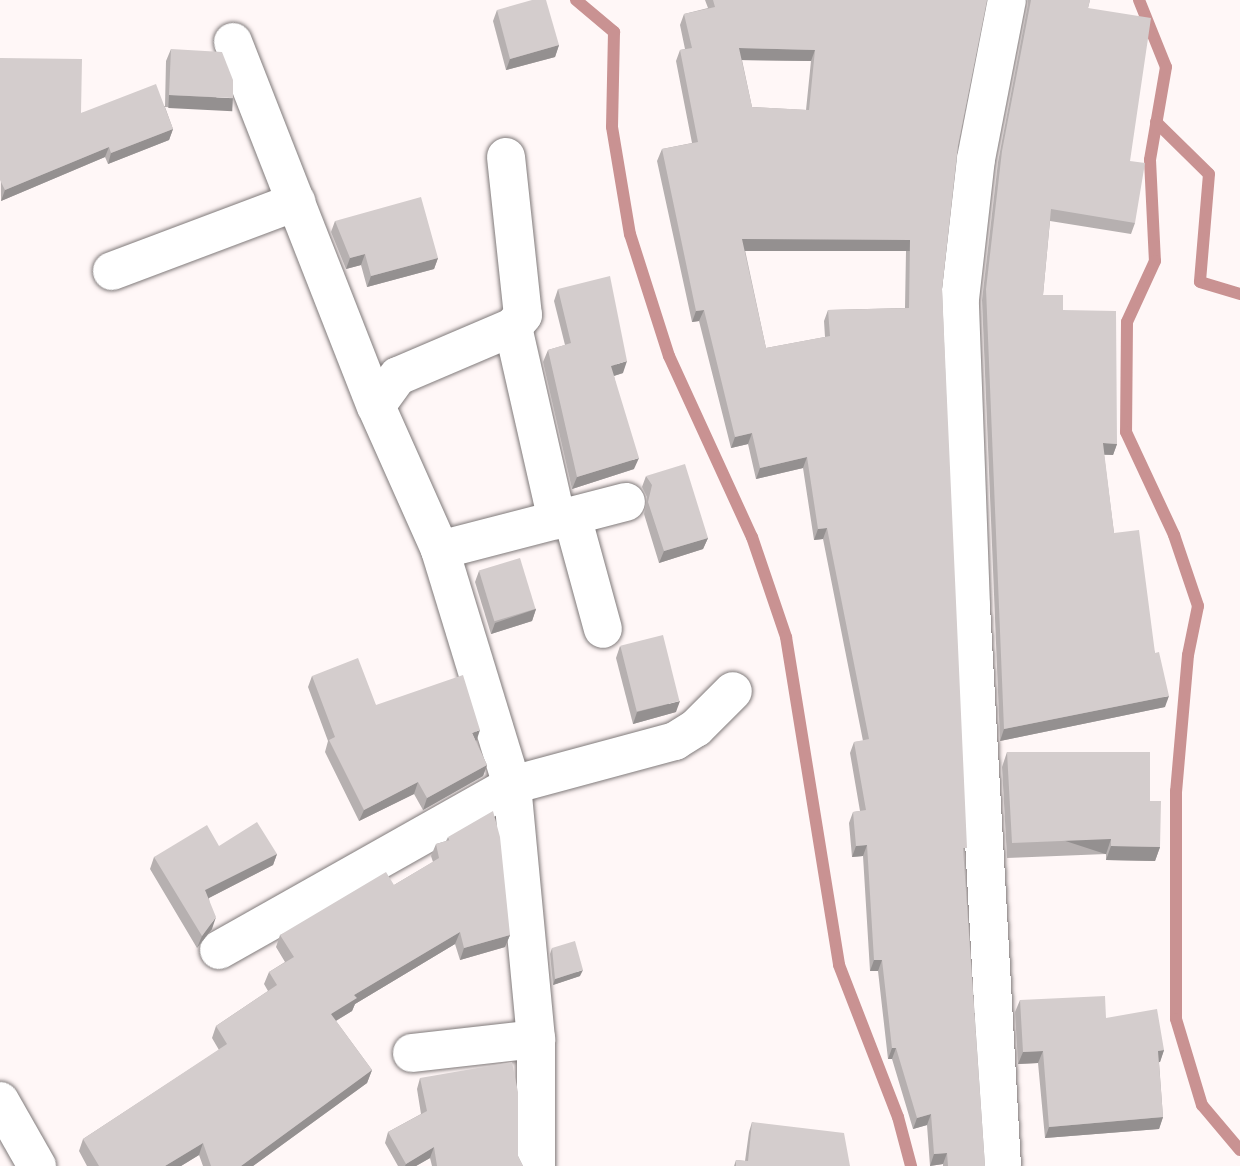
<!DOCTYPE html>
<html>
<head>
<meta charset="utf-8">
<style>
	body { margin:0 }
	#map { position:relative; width:1240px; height:1166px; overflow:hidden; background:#fff7f7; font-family:Rubik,sans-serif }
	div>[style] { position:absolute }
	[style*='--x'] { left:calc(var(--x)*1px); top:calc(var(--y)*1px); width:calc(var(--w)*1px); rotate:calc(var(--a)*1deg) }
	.stream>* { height:12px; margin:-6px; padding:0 6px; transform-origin:6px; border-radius:6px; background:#c99292 }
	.roads { filter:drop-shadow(0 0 2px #807a7a) drop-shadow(0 0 2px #807a7a) }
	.minor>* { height:38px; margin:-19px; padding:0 19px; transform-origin:19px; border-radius:19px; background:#fff }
	.wall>* { inset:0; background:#b6b0b0 }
	.shaded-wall>* { inset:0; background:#949090; transform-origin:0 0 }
	.building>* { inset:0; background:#d4cdcd; transform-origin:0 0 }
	span { translate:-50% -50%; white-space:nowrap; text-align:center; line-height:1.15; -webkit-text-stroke:5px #fff7f7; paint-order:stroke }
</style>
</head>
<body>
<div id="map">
	<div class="stream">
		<div style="--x:576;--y:0;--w:50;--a:40.1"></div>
		<div style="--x:614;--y:32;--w:95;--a:91.2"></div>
		<div style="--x:612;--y:127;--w:109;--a:80.5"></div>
		<div style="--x:630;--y:234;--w:128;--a:72.3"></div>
		<div style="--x:669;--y:356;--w:199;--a:65.4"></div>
		<div style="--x:752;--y:537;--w:106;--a:71.2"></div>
		<div style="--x:786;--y:637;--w:332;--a:80.8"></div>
		<div style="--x:839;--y:965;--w:163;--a:68.8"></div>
		<div style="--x:898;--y:1117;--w:51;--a:75.1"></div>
		<div style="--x:1139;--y:0;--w:72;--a:68.1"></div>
		<div style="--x:1166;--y:67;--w:94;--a:99.8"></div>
		<div style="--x:1150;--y:160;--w:101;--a:87.2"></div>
		<div style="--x:1155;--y:261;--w:67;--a:114.7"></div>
		<div style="--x:1127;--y:322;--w:110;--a:90.5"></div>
		<div style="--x:1126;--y:432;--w:114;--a:65"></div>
		<div style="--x:1174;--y:535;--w:75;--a:71.3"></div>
		<div style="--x:1198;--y:606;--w:50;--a:101.5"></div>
		<div style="--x:1188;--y:655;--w:137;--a:95"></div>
		<div style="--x:1176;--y:791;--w:228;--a:90"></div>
		<div style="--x:1176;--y:1019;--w:90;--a:73.2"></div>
		<div style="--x:1202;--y:1105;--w:59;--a:49.8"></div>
		<div style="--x:1156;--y:122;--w:74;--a:44.5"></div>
		<div style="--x:1209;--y:174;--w:108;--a:94.8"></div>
		<div style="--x:1200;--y:282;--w:42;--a:16.7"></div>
	</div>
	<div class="roads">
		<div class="minor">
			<div style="--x:233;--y:42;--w:391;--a:68.6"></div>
			<div style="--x:376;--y:406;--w:158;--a:66"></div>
			<div style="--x:440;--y:550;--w:246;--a:73"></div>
			<div style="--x:512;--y:785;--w:255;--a:84.6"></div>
			<div style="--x:536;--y:1039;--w:127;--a:90"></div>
			<div style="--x:506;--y:157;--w:159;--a:83.9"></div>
			<div style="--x:523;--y:315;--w:16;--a:130"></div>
			<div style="--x:112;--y:271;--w:197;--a:-20.6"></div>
			<div style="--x:376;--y:406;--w:37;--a:-54"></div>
			<div style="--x:398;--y:376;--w:125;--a:-23.1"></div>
			<div style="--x:513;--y:327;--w:198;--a:77.2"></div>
			<div style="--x:572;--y:516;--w:117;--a:74.7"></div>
			<div style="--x:440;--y:550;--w:192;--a:-14.5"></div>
			<div style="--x:219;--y:950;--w:336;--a:-29.4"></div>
			<div style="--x:512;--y:785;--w:169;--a:-15.1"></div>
			<div style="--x:675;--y:741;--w:25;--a:-32"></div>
			<div style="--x:696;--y:728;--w:52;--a:-45"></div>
			<div style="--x:412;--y:1053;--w:125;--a:-6.4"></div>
			<div style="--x:0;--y:1101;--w:75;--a:60.4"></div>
			<div style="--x:1002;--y:1166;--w:561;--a:-93.17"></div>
			<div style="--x:971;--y:606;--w:307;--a:-92.1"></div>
			<div style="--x:960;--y:299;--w:141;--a:-83.5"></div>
			<div style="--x:976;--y:159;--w:162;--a:-79"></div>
		</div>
	</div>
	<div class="wall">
		<div style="clip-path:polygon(evenodd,705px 0,987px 0,958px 145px,942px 289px,964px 858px,985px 1166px,943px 1166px,943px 1164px,930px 1166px,927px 1125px,913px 1129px,892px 1059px,888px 1059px,878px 971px,870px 971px,863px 856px,852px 857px,849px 823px,853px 812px,860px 811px,850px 753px,854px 742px,863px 741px,823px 539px,814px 540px,803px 468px,756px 479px,748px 444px,731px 448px,699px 321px,692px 322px,657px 161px,662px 149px,692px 143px,676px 61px,680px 50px,685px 49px,680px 25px,684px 14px,708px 8px,705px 0,742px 60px,811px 61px,806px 110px,752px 107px,742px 60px,705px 0,745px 250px,906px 251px,905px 308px,828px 310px,824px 321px,825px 337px,766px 348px,745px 250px)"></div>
		<div style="clip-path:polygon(1028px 0,1090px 0,1088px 8px,1130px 161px,1135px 223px,1131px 234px,1050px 221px,1043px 295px,1063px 310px,1117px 444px,1113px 455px,1104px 455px,1114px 533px,1155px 653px,1165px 707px,1000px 741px,982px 300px,998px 162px,1028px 4px)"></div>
		<div style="clip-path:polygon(497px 10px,559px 45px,555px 57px,506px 70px,493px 21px)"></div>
		<div style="clip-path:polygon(171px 49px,228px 110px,165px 107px,173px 129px,169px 140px,108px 164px,105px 157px,1px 201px,0 58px,81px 113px,165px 106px,166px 61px)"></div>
		<div style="clip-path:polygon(335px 221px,438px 258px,434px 269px,367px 287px,361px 265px,346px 269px,331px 232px)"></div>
		<div style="clip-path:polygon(558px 289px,623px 373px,614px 376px,634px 469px,572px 489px,543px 362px,548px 350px,565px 345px,554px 301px)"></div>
		<div style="clip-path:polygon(646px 476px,708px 538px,703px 549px,659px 563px,644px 514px,647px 497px,642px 487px)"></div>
		<div style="clip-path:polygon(479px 571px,536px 609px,532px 621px,491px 634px,475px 582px)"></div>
		<div style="clip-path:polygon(620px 646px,676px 712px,633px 724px,616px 658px)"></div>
		<div style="clip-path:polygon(312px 676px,376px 705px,476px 741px,487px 765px,483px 776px,423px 810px,414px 794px,359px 821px,325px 752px,328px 741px,308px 687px)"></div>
		<div style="clip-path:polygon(1007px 752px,1150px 801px,1160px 847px,1155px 861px,1106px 860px,1106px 854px,1007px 858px,1002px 767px)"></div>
		<div style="clip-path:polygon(448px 837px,510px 935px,505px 947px,460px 960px,455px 944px,355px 1004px,352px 1011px,336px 1021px,372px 1070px,367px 1083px,253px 1166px,203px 1166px,199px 1155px,181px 1166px,87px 1166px,79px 1151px,83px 1139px,219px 1050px,212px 1038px,216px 1026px,268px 991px,264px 984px,269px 972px,285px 962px,276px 947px,280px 935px,394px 885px,433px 862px,431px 856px,436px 844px,446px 841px)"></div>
		<div style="clip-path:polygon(219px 846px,277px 854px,273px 865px,209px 898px,212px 929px,197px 948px,150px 869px,154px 857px)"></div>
		<div style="clip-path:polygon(552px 948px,580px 976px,553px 985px,550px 954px)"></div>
		<div style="clip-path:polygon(1020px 1000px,1106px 1018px,1164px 1050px,1160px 1062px,1159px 1062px,1163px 1117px,1159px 1129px,1045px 1138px,1038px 1063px,1018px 1064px,1015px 1012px)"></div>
		<div style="clip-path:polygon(420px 1078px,518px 1156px,523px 1166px,432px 1166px,430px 1158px,416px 1166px,398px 1166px,385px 1143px,388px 1132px,421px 1114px,417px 1089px)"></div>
		<div style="clip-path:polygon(752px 1122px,850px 1166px,734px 1166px,736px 1160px,745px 1161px,749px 1132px)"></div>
	</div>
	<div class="shaded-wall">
		<div style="clip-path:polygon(559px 45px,555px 57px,506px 70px,510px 59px)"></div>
		<div style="clip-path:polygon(739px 48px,815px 50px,811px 61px,735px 60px)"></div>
		<div style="left:169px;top:95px;width:64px;height:13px;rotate:3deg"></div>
		<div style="clip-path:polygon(173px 129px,169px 140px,108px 164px,111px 153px)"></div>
		<div style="clip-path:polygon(109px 147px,105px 157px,1px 201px,5px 190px)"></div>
		<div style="left:742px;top:239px;width:168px;height:12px"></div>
		<div style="clip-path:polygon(365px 254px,361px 265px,346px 269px,350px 258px)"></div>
		<div style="clip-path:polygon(438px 258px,434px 269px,367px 287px,371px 276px)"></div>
		<div style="clip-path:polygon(704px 310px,699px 321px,692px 322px,696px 311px)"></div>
		<div style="clip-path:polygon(627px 361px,623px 373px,607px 378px,611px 366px)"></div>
		<div style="clip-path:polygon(752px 433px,748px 444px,731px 448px,735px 437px)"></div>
		<div style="clip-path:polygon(1103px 443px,1117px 444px,1113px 455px,1099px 454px)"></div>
		<div style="clip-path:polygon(807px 457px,803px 468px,756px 479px,760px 468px)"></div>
		<div style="clip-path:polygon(639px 458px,634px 469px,572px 489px,577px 477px)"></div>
		<div style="clip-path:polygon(827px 528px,823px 539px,814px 540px,818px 529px)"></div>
		<div style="clip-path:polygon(708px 538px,703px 549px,659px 563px,664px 551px)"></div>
		<div style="clip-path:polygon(536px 609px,532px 621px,491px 634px,495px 623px)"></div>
		<div style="clip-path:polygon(1169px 696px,1165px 707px,1000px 741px,1004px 729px)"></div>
		<div style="clip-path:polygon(680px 701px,676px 712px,633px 724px,637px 712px)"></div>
		<div style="clip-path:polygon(480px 730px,476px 742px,472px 733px)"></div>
		<div style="clip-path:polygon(487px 765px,483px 776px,423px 810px,427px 798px)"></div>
		<div style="clip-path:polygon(418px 782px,414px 794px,359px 821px,364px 810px)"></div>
		<div style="left:1111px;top:839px;width:16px;height:99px;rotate:108deg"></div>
		<div style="clip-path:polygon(867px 845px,863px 856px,852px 857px,856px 846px)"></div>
		<div style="clip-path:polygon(1111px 846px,1160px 847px,1155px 861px,1106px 860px)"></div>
		<div style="clip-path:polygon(277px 854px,273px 865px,201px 902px,205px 890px)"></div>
		<div style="clip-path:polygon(216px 917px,212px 929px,197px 948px,202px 936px)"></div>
		<div style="clip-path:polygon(460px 932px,455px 944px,355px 1004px,352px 1011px,327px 1026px,331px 1014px,354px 995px)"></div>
		<div style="clip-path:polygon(510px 935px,505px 947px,460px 960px,464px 948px)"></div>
		<div style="clip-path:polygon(874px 960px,882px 960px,878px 971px,870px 971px)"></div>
		<div style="clip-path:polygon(583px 970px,580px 976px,553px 985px,555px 979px)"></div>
		<div style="clip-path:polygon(892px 1048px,896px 1048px,892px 1059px,888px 1059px)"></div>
		<div style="clip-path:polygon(1164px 1050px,1160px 1062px,1153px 1063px,1158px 1051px)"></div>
		<div style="clip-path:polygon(1043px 1051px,1038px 1063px,1018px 1064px,1023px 1052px)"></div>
		<div style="clip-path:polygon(372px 1070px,367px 1083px,253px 1166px,241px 1166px)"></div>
		<div style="clip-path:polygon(931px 1114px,927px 1125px,913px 1129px,917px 1118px)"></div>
		<div style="clip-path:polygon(1163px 1117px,1159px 1129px,1045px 1138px,1049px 1127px)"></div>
		<div style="clip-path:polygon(203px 1143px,199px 1155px,181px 1166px,165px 1166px)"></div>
		<div style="clip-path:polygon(434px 1147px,430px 1158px,416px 1166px,405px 1166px,406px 1164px)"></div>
		<div style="clip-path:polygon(947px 1153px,943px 1164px,930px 1166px,934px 1154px)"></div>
	</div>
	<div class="building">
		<div style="clip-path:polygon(532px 0,546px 0,559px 45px,510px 59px,497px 10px)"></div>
		<div style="clip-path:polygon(evenodd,713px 0,987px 0,958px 145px,942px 289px,967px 848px,963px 848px,985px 1166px,948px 1166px,947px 1153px,934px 1154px,931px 1114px,917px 1118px,896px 1048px,892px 1048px,882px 960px,874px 960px,867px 845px,856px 846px,853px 812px,866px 810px,854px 742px,869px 739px,827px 528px,818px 529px,807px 457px,760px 468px,752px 433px,735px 437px,704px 310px,696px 311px,662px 149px,698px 142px,680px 50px,692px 48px,684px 14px,715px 7px,713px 0,739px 48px,815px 50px,809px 110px,752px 107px,739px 48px,713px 0,742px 239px,910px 240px,909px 308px,828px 310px,830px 336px,766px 348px,742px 239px)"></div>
		<div style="clip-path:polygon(1031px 0,1090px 0,1088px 8px,1151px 18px,1130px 161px,1145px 163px,1135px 223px,1051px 209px,1043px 295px,1063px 295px,1063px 310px,1116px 311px,1117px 444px,1103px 443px,1114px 533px,1139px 530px,1155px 653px,1159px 652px,1169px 696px,1004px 729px,986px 289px,1002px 151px)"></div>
		<div style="clip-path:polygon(171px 49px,222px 52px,233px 80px,233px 98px,169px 95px)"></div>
		<div style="clip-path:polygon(0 58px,82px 59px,81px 113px,156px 84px,173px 129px,111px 153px,109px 147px,5px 190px,0 180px)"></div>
		<div style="clip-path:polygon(421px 197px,438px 258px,371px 276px,365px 254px,350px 258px,335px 221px)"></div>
		<div style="clip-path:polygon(610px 276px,627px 361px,611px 366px,639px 458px,577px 477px,548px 350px,571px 343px,558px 289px)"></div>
		<div style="clip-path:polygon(685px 464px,708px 538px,664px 551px,648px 502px,652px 485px,646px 476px)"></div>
		<div style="left:520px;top:558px;width:53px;height:43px;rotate:73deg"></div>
		<div style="left:663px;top:635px;width:68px;height:44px;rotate:76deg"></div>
		<div style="clip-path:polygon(358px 658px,376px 705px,463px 675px,480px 730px,472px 733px,487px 765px,427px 798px,418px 782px,364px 810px,329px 740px,335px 737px,312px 676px)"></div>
		<div style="clip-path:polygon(1007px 752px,1150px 752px,1150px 801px,1161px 801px,1160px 847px,1111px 846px,1111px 839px,1012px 843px)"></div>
		<div style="clip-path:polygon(493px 811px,500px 837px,510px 935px,464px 948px,460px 932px,354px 995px,357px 998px,331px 1014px,372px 1070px,241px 1166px,211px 1166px,203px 1143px,165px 1166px,99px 1166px,83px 1139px,227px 1044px,216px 1026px,277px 985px,269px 972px,294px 957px,280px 935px,386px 872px,394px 885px,439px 858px,436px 844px,450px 840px,448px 837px)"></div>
		<div style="clip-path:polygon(257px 822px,277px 854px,205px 890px,216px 917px,202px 936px,154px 857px,207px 825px,219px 846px)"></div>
		<div style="clip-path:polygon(575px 941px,583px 970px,555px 979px,552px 948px)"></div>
		<div style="clip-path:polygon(1105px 996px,1106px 1018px,1157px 1009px,1164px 1050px,1158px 1051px,1163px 1117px,1049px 1127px,1043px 1051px,1023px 1052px,1020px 1000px)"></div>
		<div style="clip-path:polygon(512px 1062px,518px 1092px,518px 1156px,523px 1166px,437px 1166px,434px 1147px,406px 1164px,388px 1132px,427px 1111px,420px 1078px)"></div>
		<div style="clip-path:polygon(752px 1122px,844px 1133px,850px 1166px,736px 1166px,736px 1160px,748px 1161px)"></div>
	</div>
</div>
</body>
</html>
